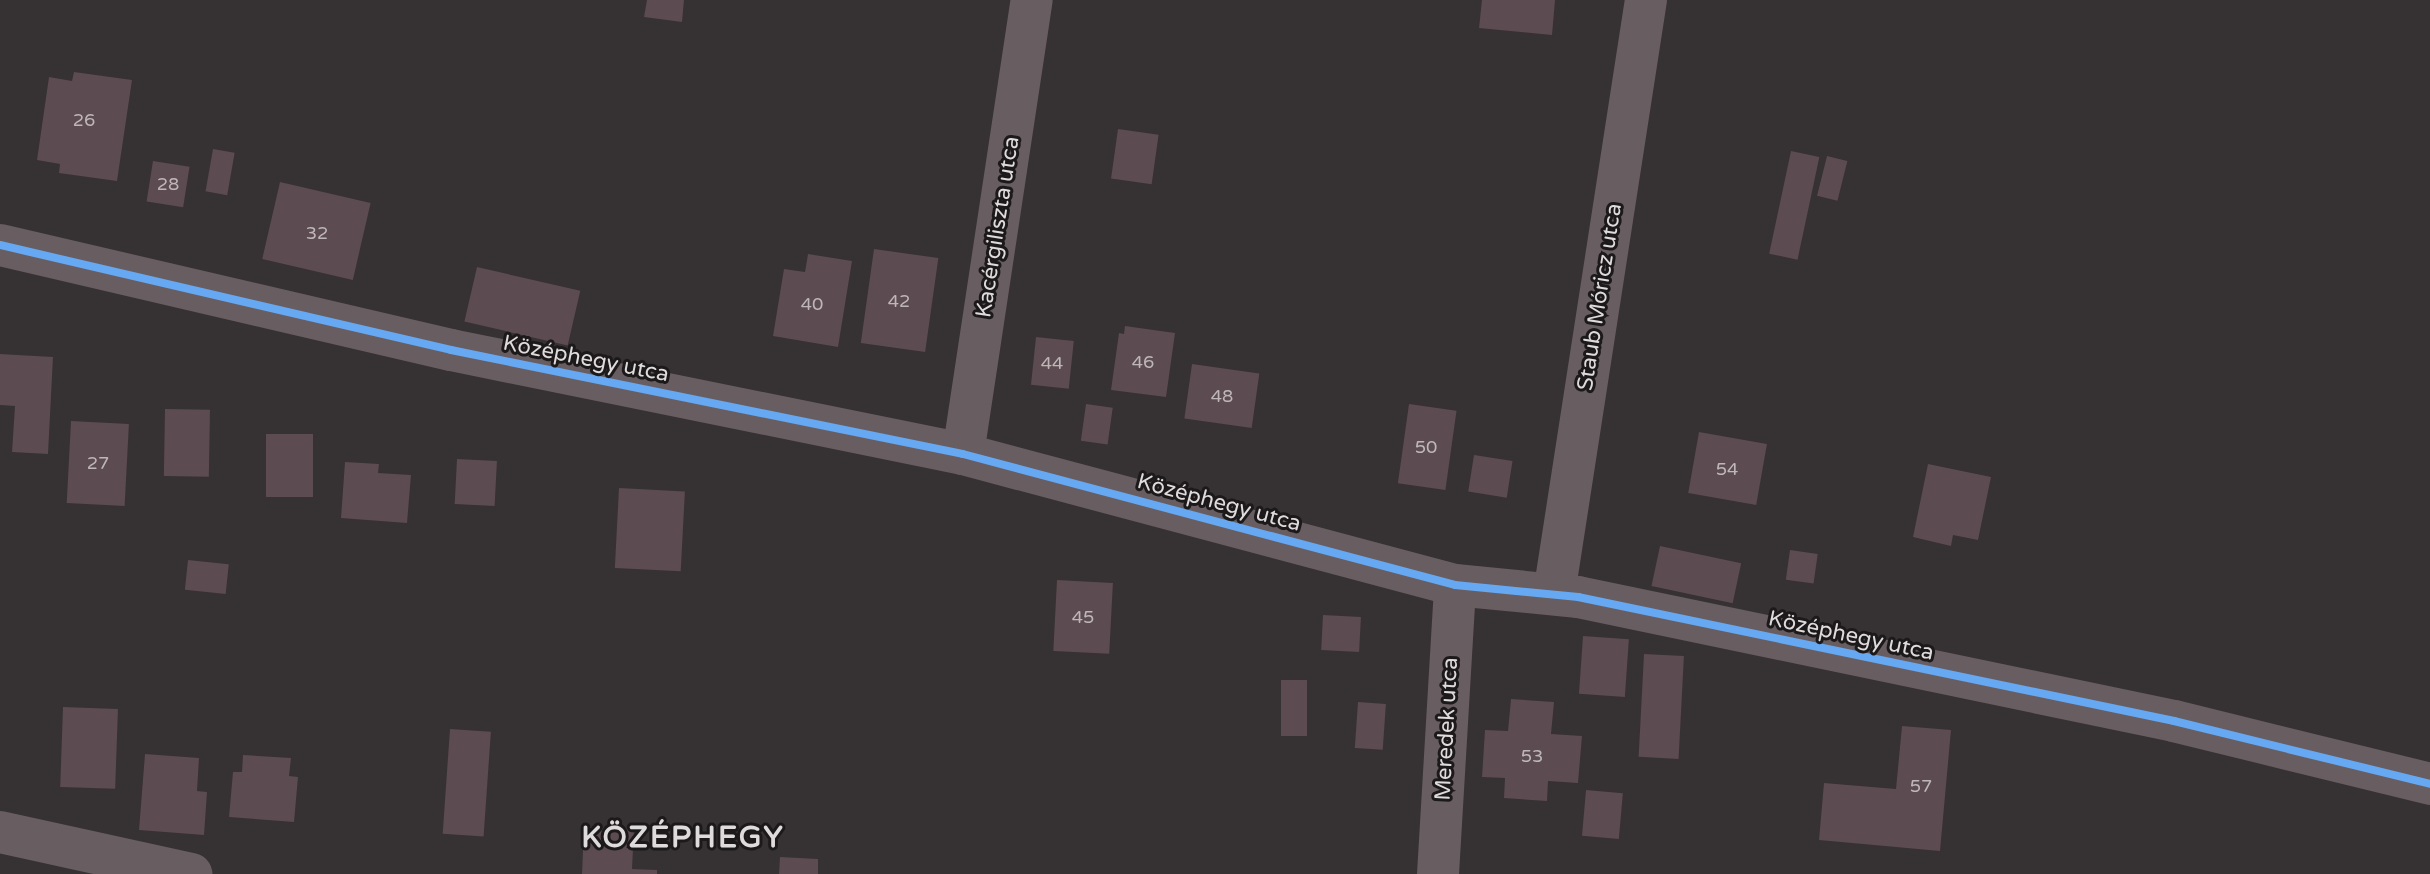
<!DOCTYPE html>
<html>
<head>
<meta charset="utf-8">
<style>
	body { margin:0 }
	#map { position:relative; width:2430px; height:874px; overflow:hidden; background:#363132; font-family:"Varela Round",sans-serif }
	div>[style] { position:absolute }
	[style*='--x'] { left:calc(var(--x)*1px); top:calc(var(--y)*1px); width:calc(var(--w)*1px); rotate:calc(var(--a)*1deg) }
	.building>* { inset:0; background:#5c4b50; transform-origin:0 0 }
	.minor>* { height:42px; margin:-21px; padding:0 21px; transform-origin:21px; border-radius:21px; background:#685d60 }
	.cycleway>* { height:8px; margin:-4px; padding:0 4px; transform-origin:4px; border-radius:4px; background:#66a8f1 }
	span { translate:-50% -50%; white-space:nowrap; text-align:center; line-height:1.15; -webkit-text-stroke:6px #1c191a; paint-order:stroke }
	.number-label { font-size:18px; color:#beb6b8 }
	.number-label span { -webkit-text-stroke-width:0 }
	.street-label { font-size:22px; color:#dfdadb }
	.district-label { font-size:30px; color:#dfdadb; font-weight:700; letter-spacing:2px }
</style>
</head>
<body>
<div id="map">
	<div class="building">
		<div style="clip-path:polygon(647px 0,684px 0,682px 22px,644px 17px)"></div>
		<div style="clip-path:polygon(1482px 0,1555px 0,1552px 35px,1479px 28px)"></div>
		<div style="clip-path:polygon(74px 72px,132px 80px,117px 181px,59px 173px,60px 164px,37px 160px,49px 77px,72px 81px)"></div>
		<div style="left:1118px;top:129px;width:41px;height:50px;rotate:8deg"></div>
		<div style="left:213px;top:149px;width:22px;height:43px;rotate:10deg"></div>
		<div style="left:1791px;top:151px;width:29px;height:105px;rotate:12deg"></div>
		<div style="left:1827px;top:156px;width:21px;height:41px;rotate:14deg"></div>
		<div style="left:153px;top:161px;width:37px;height:41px;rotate:9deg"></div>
		<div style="left:280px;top:182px;width:93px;height:79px;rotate:13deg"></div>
		<div style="left:874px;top:249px;width:65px;height:95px;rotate:8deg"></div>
		<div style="clip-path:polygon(808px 254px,852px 261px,838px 347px,773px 336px,784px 269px,805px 272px)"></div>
		<div style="left:477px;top:267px;width:106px;height:56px;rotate:13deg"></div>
		<div style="clip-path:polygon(1125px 326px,1175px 333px,1166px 397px,1111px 390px,1119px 333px,1124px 334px)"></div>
		<div style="left:1036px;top:337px;width:38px;height:48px;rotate:6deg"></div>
		<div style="clip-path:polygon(0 354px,53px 357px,48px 454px,12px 452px,15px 406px,0 405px)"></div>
		<div style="left:1192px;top:364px;width:68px;height:55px;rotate:8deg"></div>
		<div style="left:1086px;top:404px;width:27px;height:37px;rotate:8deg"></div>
		<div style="left:1409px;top:404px;width:48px;height:80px;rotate:8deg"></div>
		<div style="left:165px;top:409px;width:45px;height:67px;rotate:1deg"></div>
		<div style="left:71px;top:421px;width:58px;height:82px;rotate:3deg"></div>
		<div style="left:1699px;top:432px;width:69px;height:62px;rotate:10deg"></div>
		<div style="left:266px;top:434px;width:47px;height:63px"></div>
		<div style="left:1474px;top:455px;width:39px;height:37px;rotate:9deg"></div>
		<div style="left:457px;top:459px;width:40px;height:45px;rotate:3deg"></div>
		<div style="clip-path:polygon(345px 462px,379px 464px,378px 473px,411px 475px,407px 523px,341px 518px)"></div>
		<div style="clip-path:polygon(1928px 464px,1991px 477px,1978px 540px,1953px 535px,1951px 546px,1913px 537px)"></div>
		<div style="left:619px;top:488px;width:66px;height:80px;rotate:3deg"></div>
		<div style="left:1660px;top:546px;width:83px;height:41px;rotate:12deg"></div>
		<div style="left:1790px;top:550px;width:28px;height:30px;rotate:8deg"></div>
		<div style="left:188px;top:560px;width:41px;height:30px;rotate:6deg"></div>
		<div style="left:1057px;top:580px;width:56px;height:71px;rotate:3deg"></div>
		<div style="left:1323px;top:615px;width:38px;height:35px;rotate:3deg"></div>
		<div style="left:1583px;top:636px;width:46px;height:58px;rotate:4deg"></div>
		<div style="left:1644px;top:654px;width:40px;height:103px;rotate:3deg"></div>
		<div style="left:1281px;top:680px;width:26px;height:56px"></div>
		<div style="clip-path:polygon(1511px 699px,1554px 702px,1551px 734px,1582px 736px,1578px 783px,1548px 781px,1547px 801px,1504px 798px,1505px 778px,1482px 777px,1485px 730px,1508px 731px)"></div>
		<div style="left:1358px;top:702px;width:28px;height:46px;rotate:4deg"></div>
		<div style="left:63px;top:707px;width:55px;height:80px;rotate:2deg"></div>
		<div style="clip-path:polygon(1902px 726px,1951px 730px,1940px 851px,1819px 840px,1824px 783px,1896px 789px)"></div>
		<div style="left:450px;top:729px;width:41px;height:105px;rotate:4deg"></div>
		<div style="clip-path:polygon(145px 754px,199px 758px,197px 791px,207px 792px,204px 835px,139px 830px)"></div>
		<div style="clip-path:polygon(243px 755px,291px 758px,289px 776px,298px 777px,294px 822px,229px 817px,233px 772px,242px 772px)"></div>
		<div style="left:1586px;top:790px;width:37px;height:46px;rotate:5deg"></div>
		<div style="clip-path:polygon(584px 827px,634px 829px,632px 869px,657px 870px,657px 874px,582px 874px)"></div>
		<div style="clip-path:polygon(780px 857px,818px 859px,818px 874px,779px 874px)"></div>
	</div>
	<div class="minor">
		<div style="--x:0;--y:245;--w:463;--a:13.1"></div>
		<div style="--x:451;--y:350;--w:522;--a:11.48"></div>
		<div style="--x:963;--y:454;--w:509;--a:14.91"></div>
		<div style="--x:1455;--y:585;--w:124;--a:5.6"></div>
		<div style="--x:1578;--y:597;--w:609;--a:11.75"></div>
		<div style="--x:2174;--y:721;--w:264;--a:13.8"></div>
		<div style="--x:963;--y:454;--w:459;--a:-81.4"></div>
		<div style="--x:1554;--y:594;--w:601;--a:-81.2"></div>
		<div style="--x:0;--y:832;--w:196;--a:12.4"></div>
		<div style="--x:1438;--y:874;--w:289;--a:-86.6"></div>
	</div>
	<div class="cycleway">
		<div style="--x:0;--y:245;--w:463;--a:13.1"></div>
		<div style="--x:451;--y:350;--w:522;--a:11.48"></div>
		<div style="--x:963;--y:454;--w:509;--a:14.91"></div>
		<div style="--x:1455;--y:585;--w:124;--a:5.6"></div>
		<div style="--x:1578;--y:597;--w:609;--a:11.75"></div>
		<div style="--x:2174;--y:721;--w:264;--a:13.8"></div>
	</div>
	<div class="number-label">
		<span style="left:84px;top:120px">26</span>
		<span style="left:168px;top:184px">28</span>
		<span style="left:317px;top:233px">32</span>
		<span style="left:899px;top:301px">42</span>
		<span style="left:812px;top:304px">40</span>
		<span style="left:1143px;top:362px">46</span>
		<span style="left:1052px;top:363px">44</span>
		<span style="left:1222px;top:396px">48</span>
		<span style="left:1426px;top:447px">50</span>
		<span style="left:98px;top:463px">27</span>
		<span style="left:1727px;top:469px">54</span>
		<span style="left:1083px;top:617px">45</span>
		<span style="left:1532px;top:756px">53</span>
		<span style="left:1921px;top:786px">57</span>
	</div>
	<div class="street-label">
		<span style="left:998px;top:227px;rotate:-81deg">Kacérgiliszta utca</span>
		<span style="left:1600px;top:297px;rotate:-81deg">Staub Móricz utca</span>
		<span style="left:586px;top:359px;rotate:11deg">Középhegy utca</span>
		<span style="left:1219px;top:503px;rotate:15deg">Középhegy utca</span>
		<span style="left:1851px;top:636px;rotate:12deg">Középhegy utca</span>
		<span style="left:1447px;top:729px;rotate:-87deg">Meredek utca</span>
	</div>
	<div class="district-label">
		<span style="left:683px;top:838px">KÖZÉPHEGY</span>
	</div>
</div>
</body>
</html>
